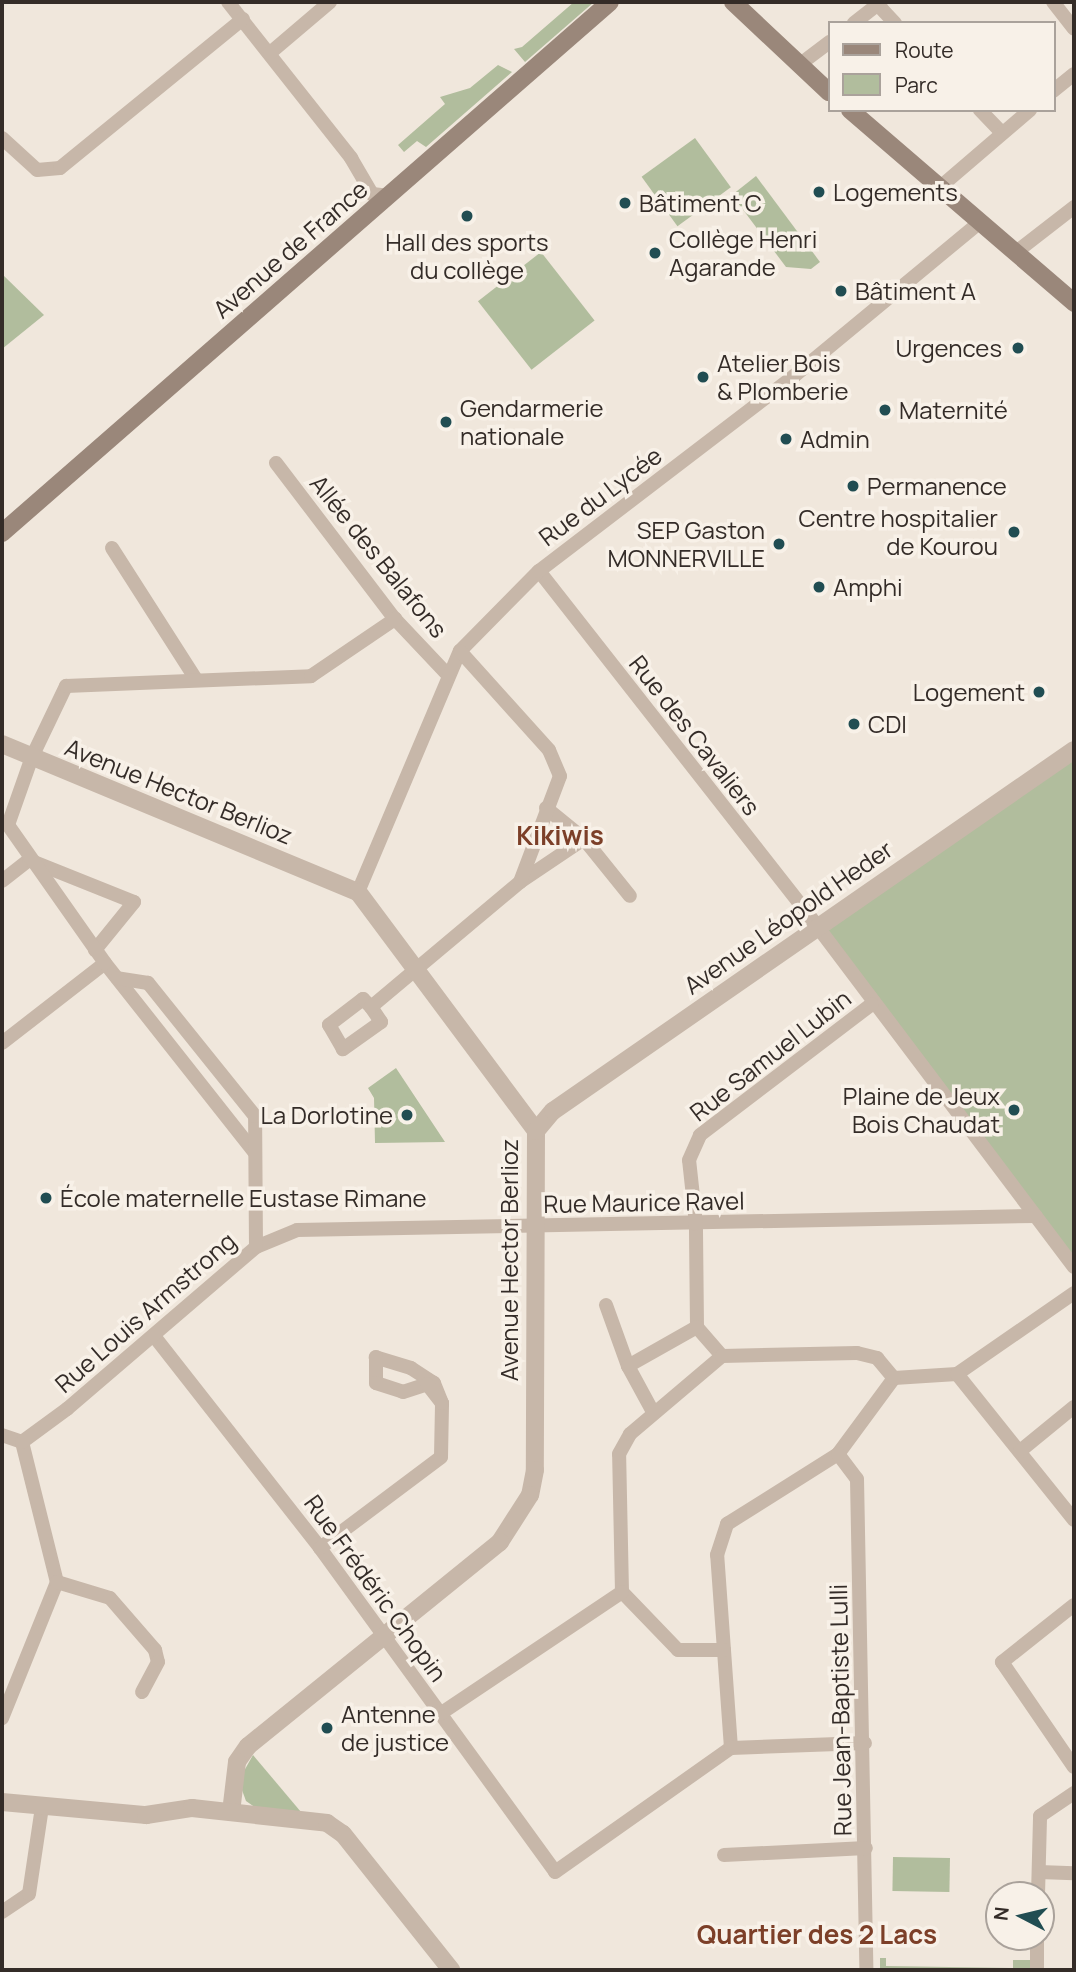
<!DOCTYPE html>
<html>
<head>
<meta charset="utf-8">
<style>
	body { margin:0 }
	#map { position:relative; width:1076px; height:1972px; overflow:hidden; background:#f0e7dc; font-family:Manrope,sans-serif }
	div>[style] { position:absolute }
	[style*='--x'] { left:calc(var(--x)*1px); top:calc(var(--y)*1px); width:calc(var(--w)*1px); rotate:calc(var(--a)*1deg) }
	.green>* { inset:0; background:#b1bd9d; transform-origin:0 0 }
	.minor>* { height:14px; margin:-7px; padding:0 7px; transform-origin:7px; border-radius:7px; background:#c7b7a9 }
	.tertiary>* { height:18px; margin:-9px; padding:0 9px; transform-origin:9px; border-radius:9px; background:#c7b7a9 }
	.secondary>* { height:18px; margin:-9px; padding:0 9px; transform-origin:9px; border-radius:9px; background:#9a877a }
	.dots>* { width:19px; height:19px; translate:-50% -50%; box-sizing:border-box; border:4px solid #f8f1e8; border-radius:50% }
	span { translate:-50% -50%; white-space:nowrap; text-align:center; line-height:1.15; -webkit-text-stroke:7px #f8f1e8; paint-order:stroke }
	.poi-label { font-size:24px; color:#342c28 }
	.left { translate:0 -50%; text-align:left }
	.right { translate:-100% -50%; text-align:right }
	.street-label { font-size:24px; color:#342c28 }
	.neighbourhood-label { font-size:26px; color:#7c3f28; font-weight:700 }
	.frame { position:absolute; inset:0; border:4px solid #342c28; pointer-events:none }
	.legend { position:absolute; left:828px; top:21px; width:228px; height:91px; box-sizing:border-box; background:#f8f1e8; border:2px solid #aaa29b; margin:0; padding:9px 12px; list-style:none; font-size:21px; color:#342c28 }
	.legend li { display:flex; align-items:center; gap:14px; height:35px }
	.legend b { width:35px; border:2px solid #aaa29b }
	.north { position:absolute; left:985px; top:1881px; width:70px; height:70px; box-sizing:border-box; background:#f8f1e8; border:2px solid #aaa29b; border-radius:50%; rotate:277deg; font-size:19px; font-weight:700; line-height:28px; text-align:center; color:#342c28 }
	.north::after { content:''; display:block; margin:auto; width:24px; height:32px; background:#214d52; clip-path:polygon(50% 0,100% 100%,50% 72%,0 100%) }
</style>
</head>
<body>
<div id="map">
	<div class="green">
		<div style="clip-path:polygon(574px 2px,594px 2px,525px 62px,514px 49px,522px 47px)"></div>
		<div style="clip-path:polygon(498px 65px,512px 72px,426px 147px,417px 141px,404px 152px,398px 145px,445px 104px,440px 97px,470px 88px)"></div>
		<div style="left:695px;top:138px;width:61px;height:66px;rotate:54deg"></div>
		<div style="clip-path:polygon(756px 176px,820px 262px,811px 269px,786px 267px,732px 195px)"></div>
		<div style="left:541px;top:252px;width:87px;height:80px;rotate:52deg"></div>
		<div style="clip-path:polygon(2px 274px,44px 315px,2px 349px)"></div>
		<div style="clip-path:polygon(1074px 750px,1074px 1267px,817px 926px)"></div>
		<div style="clip-path:polygon(396px 1068px,445px 1142px,375px 1143px,374px 1098px,368px 1088px)"></div>
		<div style="clip-path:polygon(253px 1755px,301px 1812px,256px 1808px,246px 1801px,242px 1790px,244px 1771px)"></div>
		<div style="left:893px;top:1857px;width:57px;height:34px;rotate:1deg"></div>
		<div style="clip-path:polygon(880px 1958px,886px 1958px,886px 1966px,1013px 1968px,1013px 1960px,1031px 1960px,1031px 1970px,880px 1970px)"></div>
	</div>
	<div class="minor">
		<div style="--x:228;--y:2;--w:199;--a:51.7"></div>
		<div style="--x:351;--y:158;--w:42;--a:59.7"></div>
		<div style="--x:372;--y:194;--w:18;--a:6"></div>
		<div style="--x:1053;--y:2;--w:34;--a:52"></div>
		<div style="--x:878;--y:5;--w:25;--a:47"></div>
		<div style="--x:854;--y:23;--w:34;--a:-38"></div>
		<div style="--x:270;--y:53;--w:79;--a:-40.4"></div>
		<div style="--x:799;--y:65;--w:38;--a:-37"></div>
		<div style="--x:1053;--y:91;--w:27;--a:-39"></div>
		<div style="--x:980;--y:110;--w:32;--a:46"></div>
		<div style="--x:2;--y:138;--w:47;--a:42.4"></div>
		<div style="--x:37;--y:170;--w:23;--a:-5"></div>
		<div style="--x:60;--y:168;--w:236;--a:-39.2"></div>
		<div style="--x:939;--y:188;--w:120;--a:-40.6"></div>
		<div style="--x:1015;--y:253;--w:75;--a:-37.9"></div>
		<div style="--x:276;--y:463;--w:196;--a:52.7"></div>
		<div style="--x:395;--y:619;--w:77;--a:46.6"></div>
		<div style="--x:112;--y:548;--w:154;--a:57.4"></div>
		<div style="--x:539;--y:571;--w:451;--a:51.9"></div>
		<div style="--x:817;--y:926;--w:427;--a:53"></div>
		<div style="--x:584;--y:839;--w:73;--a:51.1"></div>
		<div style="--x:2;--y:881;--w:34;--a:-38"></div>
		<div style="--x:29;--y:860;--w:113;--a:21.8"></div>
		<div style="--x:134;--y:902;--w:62;--a:129.1"></div>
		<div style="--x:520;--y:882;--w:77;--a:-33.9"></div>
		<div style="--x:584;--y:839;--w:49;--a:-140.8"></div>
		<div style="--x:358;--y:892;--w:262;--a:-67.1"></div>
		<div style="--x:460;--y:651;--w:112;--a:-45.4"></div>
		<div style="--x:539;--y:571;--w:321;--a:-37.4"></div>
		<div style="--x:794;--y:376;--w:240;--a:-39.6"></div>
		<div style="--x:371;--y:1007;--w:18;--a:56"></div>
		<div style="--x:381;--y:1022;--w:47;--a:144.6"></div>
		<div style="--x:343;--y:1049;--w:28;--a:-120"></div>
		<div style="--x:329;--y:1025;--w:43;--a:-37.4"></div>
		<div style="--x:363;--y:999;--w:11;--a:45"></div>
		<div style="--x:371;--y:1007;--w:194;--a:-40"></div>
		<div style="--x:520;--y:882;--w:113;--a:-69.3"></div>
		<div style="--x:560;--y:776;--w:28;--a:-113"></div>
		<div style="--x:549;--y:750;--w:133;--a:-132"></div>
		<div style="--x:2;--y:1043;--w:130;--a:-37.8"></div>
		<div style="--x:255;--y:1153;--w:242;--a:-128.3"></div>
		<div style="--x:105;--y:963;--w:169;--a:-125.1"></div>
		<div style="--x:8;--y:825;--w:72;--a:-70.6"></div>
		<div style="--x:32;--y:757;--w:79;--a:-64.4"></div>
		<div style="--x:66;--y:686;--w:245;--a:-2.3"></div>
		<div style="--x:311;--y:676;--w:102;--a:-34.2"></div>
		<div style="--x:256;--y:1247;--w:44;--a:-22.5"></div>
		<div style="--x:297;--y:1230;--w:739;--a:-1.09"></div>
		<div style="--x:606;--y:1305;--w:65;--a:70.2"></div>
		<div style="--x:154;--y:1336;--w:269;--a:51.9"></div>
		<div style="--x:320;--y:1548;--w:400;--a:54"></div>
		<div style="--x:555;--y:1872;--w:215;--a:-35.2"></div>
		<div style="--x:731;--y:1748;--w:194;--a:-94.1"></div>
		<div style="--x:717;--y:1555;--w:33;--a:-72"></div>
		<div style="--x:727;--y:1524;--w:131;--a:-32.2"></div>
		<div style="--x:838;--y:1454;--w:94;--a:-53.6"></div>
		<div style="--x:894;--y:1378;--w:63;--a:-3.6"></div>
		<div style="--x:957;--y:1374;--w:142;--a:-34.7"></div>
		<div style="--x:722;--y:1356;--w:38;--a:-131"></div>
		<div style="--x:697;--y:1327;--w:103;--a:-90.6"></div>
		<div style="--x:696;--y:1224;--w:64;--a:-96.2"></div>
		<div style="--x:689;--y:1160;--w:27;--a:-66"></div>
		<div style="--x:700;--y:1135;--w:216;--a:-37.3"></div>
		<div style="--x:957;--y:1374;--w:187;--a:51.3"></div>
		<div style="--x:653;--y:1412;--w:52;--a:-118.5"></div>
		<div style="--x:628;--y:1366;--w:79;--a:-29.5"></div>
		<div style="--x:2;--y:1435;--w:21;--a:19"></div>
		<div style="--x:22;--y:1442;--w:144;--a:76"></div>
		<div style="--x:57;--y:1582;--w:147;--a:112"></div>
		<div style="--x:22;--y:1442;--w:56;--a:-36.3"></div>
		<div style="--x:67;--y:1409;--w:249;--a:-40.6"></div>
		<div style="--x:256;--y:1247;--w:131;--a:-90.4"></div>
		<div style="--x:255;--y:1116;--w:171;--a:-128.8"></div>
		<div style="--x:148;--y:983;--w:31;--a:-171"></div>
		<div style="--x:1020;--y:1451;--w:70;--a:-39.2"></div>
		<div style="--x:838;--y:1454;--w:31;--a:53"></div>
		<div style="--x:857;--y:1479;--w:491;--a:88.9"></div>
		<div style="--x:320;--y:1548;--w:151;--a:-36.9"></div>
		<div style="--x:441;--y:1457;--w:54;--a:-88.9"></div>
		<div style="--x:442;--y:1403;--w:22;--a:-112"></div>
		<div style="--x:434;--y:1383;--w:27;--a:-147"></div>
		<div style="--x:411;--y:1368;--w:37;--a:-163"></div>
		<div style="--x:376;--y:1357;--w:26;--a:90"></div>
		<div style="--x:376;--y:1383;--w:28;--a:18"></div>
		<div style="--x:403;--y:1392;--w:25;--a:-18"></div>
		<div style="--x:427;--y:1384;--w:24;--a:52"></div>
		<div style="--x:57;--y:1582;--w:55;--a:16.8"></div>
		<div style="--x:110;--y:1598;--w:69;--a:49.1"></div>
		<div style="--x:155;--y:1650;--w:12;--a:76"></div>
		<div style="--x:158;--y:1662;--w:34;--a:118"></div>
		<div style="--x:1074;--y:1605;--w:92;--a:141.6"></div>
		<div style="--x:1002;--y:1662;--w:127;--a:55.6"></div>
		<div style="--x:724;--y:1650;--w:46;--a:180"></div>
		<div style="--x:678;--y:1650;--w:81;--a:-134"></div>
		<div style="--x:622;--y:1592;--w:138;--a:-91.2"></div>
		<div style="--x:619;--y:1454;--w:23;--a:-61"></div>
		<div style="--x:630;--y:1434;--w:121;--a:-40.3"></div>
		<div style="--x:722;--y:1356;--w:135;--a:-1.3"></div>
		<div style="--x:857;--y:1353;--w:21;--a:14"></div>
		<div style="--x:877;--y:1358;--w:26;--a:50"></div>
		<div style="--x:440;--y:1714;--w:219;--a:-33.8"></div>
		<div style="--x:731;--y:1748;--w:134;--a:-2.1"></div>
		<div style="--x:724;--y:1855;--w:142;--a:-2.8"></div>
		<div style="--x:1039;--y:1872;--w:35;--a:2"></div>
		<div style="--x:1038;--y:1895;--w:79;--a:-88.5"></div>
		<div style="--x:1040;--y:1816;--w:41;--a:-34.1"></div>
		<div style="--x:2;--y:1912;--w:32;--a:-34"></div>
		<div style="--x:29;--y:1894;--w:88;--a:-81.5"></div>
		<div style="--x:1037;--y:1970;--w:33;--a:-90"></div>
	</div>
	<div class="tertiary">
		<div style="--x:2;--y:744;--w:386;--a:22.6"></div>
		<div style="--x:358;--y:892;--w:298;--a:53.3"></div>
		<div style="--x:536;--y:1131;--w:339;--a:90.2"></div>
		<div style="--x:535;--y:1470;--w:25;--a:101"></div>
		<div style="--x:530;--y:1495;--w:56;--a:122.6"></div>
		<div style="--x:500;--y:1542;--w:324;--a:141"></div>
		<div style="--x:248;--y:1746;--w:19;--a:125"></div>
		<div style="--x:237;--y:1762;--w:50;--a:96.8"></div>
		<div style="--x:536;--y:1131;--w:26;--a:-50"></div>
		<div style="--x:553;--y:1111;--w:634;--a:-34.72"></div>
		<div style="--x:2;--y:1802;--w:145;--a:5.2"></div>
		<div style="--x:146;--y:1815;--w:47;--a:-8.7"></div>
		<div style="--x:192;--y:1808;--w:136;--a:6.3"></div>
		<div style="--x:327;--y:1823;--w:19;--a:35"></div>
		<div style="--x:343;--y:1834;--w:174;--a:51.5"></div>
	</div>
	<div class="secondary">
		<div style="--x:733;--y:2;--w:132;--a:43.2"></div>
		<div style="--x:850;--y:110;--w:296;--a:40.7"></div>
		<div style="--x:2;--y:533;--w:807;--a:-41.13"></div>
	</div>
	<div class="dots">
		<div style="left:819px;top:192px;background:#214d52"></div>
		<div style="left:625px;top:203px;background:#214d52"></div>
		<div style="left:467px;top:216px;background:#214d52"></div>
		<div style="left:655px;top:253px;background:#214d52"></div>
		<div style="left:841px;top:291px;background:#214d52"></div>
		<div style="left:1018px;top:348px;background:#214d52"></div>
		<div style="left:703px;top:377px;background:#214d52"></div>
		<div style="left:885px;top:410px;background:#214d52"></div>
		<div style="left:446px;top:422px;background:#214d52"></div>
		<div style="left:786px;top:439px;background:#214d52"></div>
		<div style="left:853px;top:486px;background:#214d52"></div>
		<div style="left:1014px;top:532px;background:#214d52"></div>
		<div style="left:779px;top:544px;background:#214d52"></div>
		<div style="left:819px;top:587px;background:#214d52"></div>
		<div style="left:1039px;top:692px;background:#214d52"></div>
		<div style="left:854px;top:724px;background:#214d52"></div>
		<div style="left:1014px;top:1110px;background:#214d52"></div>
		<div style="left:407px;top:1115px;background:#214d52"></div>
		<div style="left:46px;top:1198px;background:#214d52"></div>
		<div style="left:327px;top:1728px;background:#214d52"></div>
	</div>
	<div class="poi-label">
		<span class="left" style="left:833px;top:192px">Logements</span>
		<span class="left" style="left:639px;top:203px">Bâtiment C</span>
		<span class="left" style="left:669px;top:253px">Collège Henri<br>Agarande</span>
		<span style="left:467px;top:256px">Hall des sports<br>du collège</span>
		<span class="left" style="left:855px;top:291px">Bâtiment A</span>
		<span class="right" style="left:1002px;top:348px">Urgences</span>
		<span class="left" style="left:717px;top:377px">Atelier Bois<br>&amp; Plomberie</span>
		<span class="left" style="left:460px;top:422px">Gendarmerie<br>nationale</span>
		<span class="left" style="left:899px;top:410px">Maternité</span>
		<span class="left" style="left:800px;top:439px">Admin</span>
		<span class="left" style="left:867px;top:486px">Permanence</span>
		<span class="right" style="left:998px;top:532px">Centre hospitalier<br>de Kourou</span>
		<span class="right" style="left:765px;top:544px">SEP Gaston<br>MONNERVILLE</span>
		<span class="left" style="left:833px;top:587px">Amphi</span>
		<span class="right" style="left:1025px;top:692px">Logement</span>
		<span class="left" style="left:868px;top:724px">CDI</span>
		<span class="right" style="left:1000px;top:1110px">Plaine de Jeux<br>Bois Chaudat</span>
		<span class="right" style="left:393px;top:1115px">La Dorlotine</span>
		<span class="left" style="left:60px;top:1198px">École maternelle Eustase Rimane</span>
		<span class="left" style="left:341px;top:1728px">Antenne<br>de justice</span>
	</div>
	<div class="street-label">
		<span style="left:290px;top:249px;rotate:-41deg">Avenue de France</span>
		<span style="left:600px;top:496px;rotate:-37deg">Rue du Lycée</span>
		<span style="left:379px;top:556px;rotate:51deg">Allée des Balafons</span>
		<span style="left:695px;top:735px;rotate:52deg">Rue des Cavaliers</span>
		<span style="left:179px;top:791px;rotate:22deg">Avenue Hector Berlioz</span>
		<span style="left:788px;top:917px;rotate:-35deg">Avenue Léopold Heder</span>
		<span style="left:770px;top:1055px;rotate:-38deg">Rue Samuel Lubin</span>
		<span style="left:644px;top:1202px;rotate:-1deg">Rue Maurice Ravel</span>
		<span style="left:509px;top:1260px;rotate:-90deg">Avenue Hector Berlioz</span>
		<span style="left:145px;top:1312px;rotate:-41deg">Rue Louis Armstrong</span>
		<span style="left:376px;top:1588px;rotate:54deg">Rue Frédéric Chopin</span>
		<span style="left:840px;top:1710px;rotate:-91deg">Rue Jean-Baptiste Lulli</span>
	</div>
	<div class="neighbourhood-label">
		<span style="left:560px;top:836px">Kikiwis</span>
		<span style="left:817px;top:1935px">Quartier des 2 Lacs</span>
	</div>
	<div class="frame"></div>
	<ul class="legend">
	<li><b style="height:9px;background:#9a877a"></b>Route</li>
	<li><b style="height:19px;background:#b1bd9d"></b>Parc</li>
	</ul>
	<div class="north">N</div>
</div>
</body>
</html>
